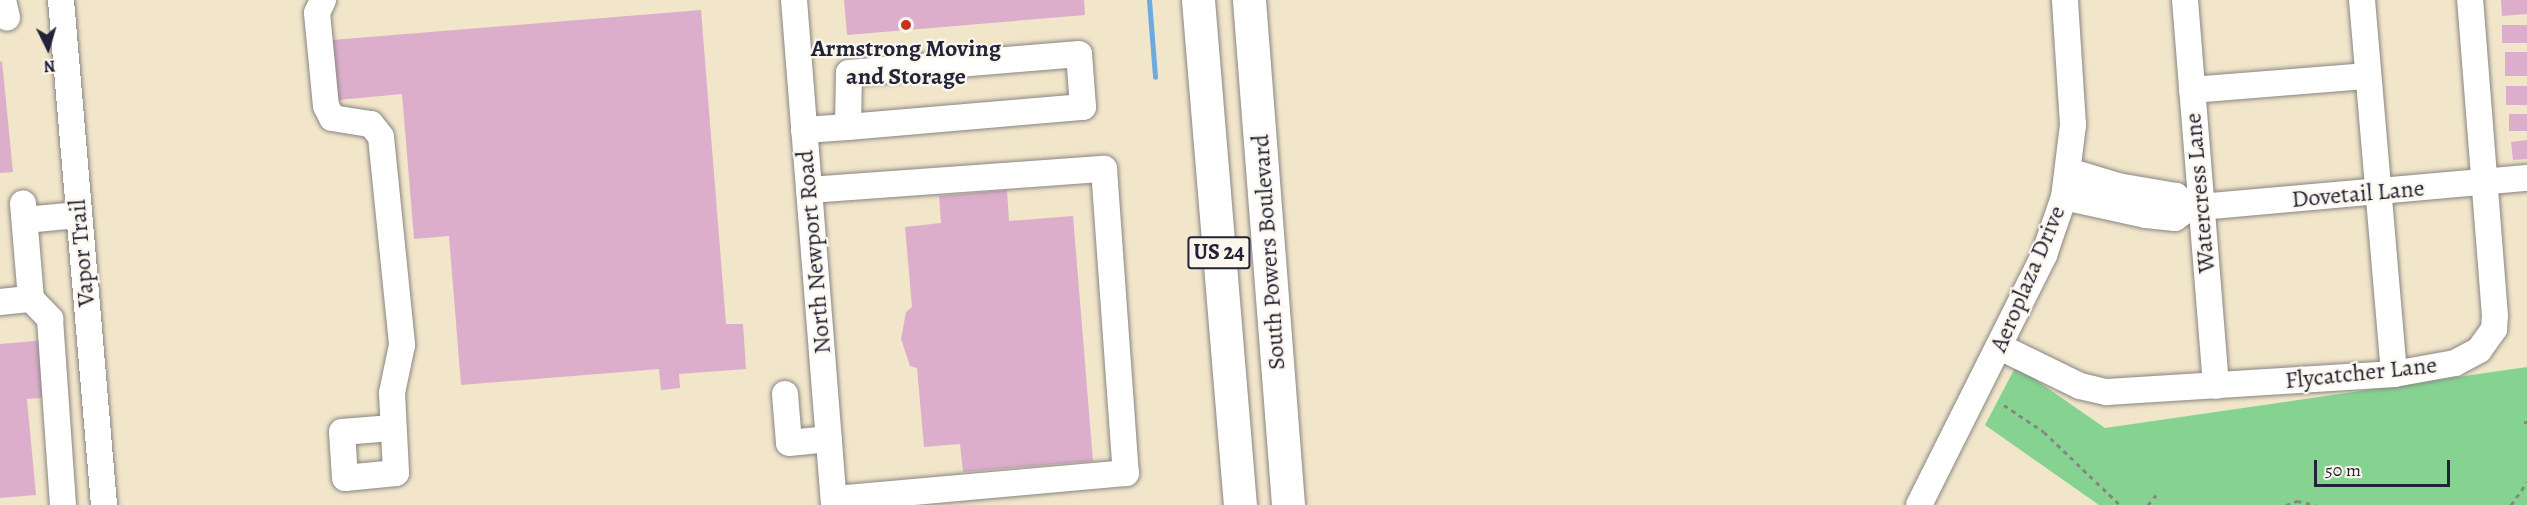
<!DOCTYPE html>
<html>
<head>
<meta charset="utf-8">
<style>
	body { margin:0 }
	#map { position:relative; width:2527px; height:505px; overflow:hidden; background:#f1e6ca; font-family:Alegreya,serif }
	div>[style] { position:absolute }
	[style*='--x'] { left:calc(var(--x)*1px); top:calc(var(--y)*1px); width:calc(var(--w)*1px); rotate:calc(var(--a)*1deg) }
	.green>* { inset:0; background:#86d391 }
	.stream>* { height:5px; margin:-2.5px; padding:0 2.5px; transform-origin:2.5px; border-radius:2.5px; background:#6babde }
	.building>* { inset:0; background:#dcaecb; transform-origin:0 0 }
	.path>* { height:3px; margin-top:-1.5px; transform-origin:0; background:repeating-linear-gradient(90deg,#8a8482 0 4.5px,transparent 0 9px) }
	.roads { filter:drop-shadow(0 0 2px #8a8482) drop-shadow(0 0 2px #8a8482) }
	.minor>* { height:26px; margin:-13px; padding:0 13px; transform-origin:13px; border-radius:13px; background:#fff }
	.highway>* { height:33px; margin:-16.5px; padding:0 16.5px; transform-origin:16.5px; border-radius:16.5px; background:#fff }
	.dots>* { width:16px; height:16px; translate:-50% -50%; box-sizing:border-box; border:3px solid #fbf7ec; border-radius:50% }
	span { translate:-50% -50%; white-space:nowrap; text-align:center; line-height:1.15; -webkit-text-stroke:4.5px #fbf7ec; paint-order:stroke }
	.shield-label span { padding:2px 4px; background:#fbf7ec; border:2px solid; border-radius:4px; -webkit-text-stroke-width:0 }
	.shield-label { font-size:22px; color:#22223b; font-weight:700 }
	.poi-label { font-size:24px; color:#22223b; font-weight:700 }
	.street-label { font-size:24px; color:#22223b }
	.north { position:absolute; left:18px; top:18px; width:60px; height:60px; -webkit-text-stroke:4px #fbf7ec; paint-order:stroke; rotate:175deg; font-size:16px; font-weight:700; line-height:24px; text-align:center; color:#22223b }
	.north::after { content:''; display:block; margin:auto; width:21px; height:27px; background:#22223b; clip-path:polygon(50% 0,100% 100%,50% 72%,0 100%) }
	.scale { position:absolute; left:2314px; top:460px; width:136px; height:27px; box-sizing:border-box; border:3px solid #22223b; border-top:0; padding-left:8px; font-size:18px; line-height:21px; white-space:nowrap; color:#22223b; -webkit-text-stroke:4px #fbf7ec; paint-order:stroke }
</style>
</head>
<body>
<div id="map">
	<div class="green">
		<div style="clip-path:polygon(2016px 366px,2105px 428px,2527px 367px,2527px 505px,2099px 505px,1985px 425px)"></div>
	</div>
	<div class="stream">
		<div style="--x:1149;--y:0;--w:77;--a:85.5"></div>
	</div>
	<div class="building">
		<div style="clip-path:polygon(844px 0,1084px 0,1085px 15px,847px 35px)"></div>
		<div style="clip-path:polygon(2501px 0,2527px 0,2527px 14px,2502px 16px)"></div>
		<div style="clip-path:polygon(701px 10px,726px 324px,743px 324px,746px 369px,679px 374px,680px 388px,661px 390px,659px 369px,461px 385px,449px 236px,414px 239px,402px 94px,338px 100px,332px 40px)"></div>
		<div style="left:2527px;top:25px;width:18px;height:25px;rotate:90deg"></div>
		<div style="left:2527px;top:52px;width:24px;height:22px;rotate:90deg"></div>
		<div style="clip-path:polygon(2px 61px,13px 172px,0 173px,0 62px)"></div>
		<div style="left:2527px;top:86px;width:19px;height:21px;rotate:90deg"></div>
		<div style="left:2527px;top:114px;width:17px;height:18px;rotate:90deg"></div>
		<div style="clip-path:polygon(2527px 140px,2527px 159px,2513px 160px,2511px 142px)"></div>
		<div style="clip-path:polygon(1007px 190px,1009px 221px,1073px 216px,1093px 461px,963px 472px,960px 444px,924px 447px,917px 368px,910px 366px,901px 339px,906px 312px,912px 307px,905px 227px,941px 223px,939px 196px)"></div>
		<div style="clip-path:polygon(46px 340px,51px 397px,27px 399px,36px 495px,0 498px,0 344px)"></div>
	</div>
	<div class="path">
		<div style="--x:2004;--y:405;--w:48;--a:34"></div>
		<div style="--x:2044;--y:432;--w:105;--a:43.8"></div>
		<div style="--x:2524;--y:422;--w:3;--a:0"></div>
		<div style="--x:2148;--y:505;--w:13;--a:-51"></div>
		<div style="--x:2286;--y:505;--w:12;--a:-20"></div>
		<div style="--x:2297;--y:501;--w:19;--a:12"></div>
		<div style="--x:2511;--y:505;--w:28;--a:-55"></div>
	</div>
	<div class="roads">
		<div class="minor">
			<div style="--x:3;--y:0;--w:18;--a:77"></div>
			<div style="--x:61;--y:0;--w:507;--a:85.13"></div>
			<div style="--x:323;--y:0;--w:14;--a:115"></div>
			<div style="--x:317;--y:13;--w:93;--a:84.5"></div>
			<div style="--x:326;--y:106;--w:13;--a:63"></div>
			<div style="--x:332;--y:118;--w:39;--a:9"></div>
			<div style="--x:371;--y:124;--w:16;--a:52"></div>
			<div style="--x:381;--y:137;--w:209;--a:84.2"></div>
			<div style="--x:402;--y:345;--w:49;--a:101.8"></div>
			<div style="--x:392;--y:393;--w:80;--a:87.1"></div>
			<div style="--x:396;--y:473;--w:51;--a:174.4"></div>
			<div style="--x:345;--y:478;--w:46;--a:-93.7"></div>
			<div style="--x:342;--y:432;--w:50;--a:-4.6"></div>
			<div style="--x:794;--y:0;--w:507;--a:85.47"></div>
			<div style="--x:2185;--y:0;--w:387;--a:85.4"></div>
			<div style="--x:2362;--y:0;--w:375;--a:85.1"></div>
			<div style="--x:2192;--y:90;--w:176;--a:-4.6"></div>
			<div style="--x:804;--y:130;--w:44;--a:-3.9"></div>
			<div style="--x:848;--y:127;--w:236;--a:-4.9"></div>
			<div style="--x:1083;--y:107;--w:53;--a:-94.3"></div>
			<div style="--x:1079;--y:54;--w:231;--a:175.3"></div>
			<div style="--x:849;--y:73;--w:54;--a:91.1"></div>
			<div style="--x:809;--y:190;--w:296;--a:-4.1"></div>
			<div style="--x:1104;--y:169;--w:305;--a:85.9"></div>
			<div style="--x:1126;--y:473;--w:293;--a:174.9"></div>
			<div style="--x:2064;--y:197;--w:84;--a:12.4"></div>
			<div style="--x:2146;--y:215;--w:29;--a:6"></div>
			<div style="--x:2175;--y:218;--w:17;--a:-36"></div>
			<div style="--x:2189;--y:208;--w:18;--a:-137"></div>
			<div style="--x:2176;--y:196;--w:59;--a:-170.2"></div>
			<div style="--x:2118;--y:186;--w:52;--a:-163.3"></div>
			<div style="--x:2189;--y:208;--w:339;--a:-5.1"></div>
			<div style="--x:25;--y:220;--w:53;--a:-5.4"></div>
			<div style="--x:31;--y:299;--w:28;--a:46"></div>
			<div style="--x:50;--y:319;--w:186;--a:86"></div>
			<div style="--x:0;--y:302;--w:31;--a:-6"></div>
			<div style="--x:31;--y:299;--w:96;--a:-94.8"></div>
			<div style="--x:2000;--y:347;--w:89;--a:26"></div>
			<div style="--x:2080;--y:386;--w:28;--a:13"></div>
			<div style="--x:2107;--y:392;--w:288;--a:-3.6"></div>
			<div style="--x:2394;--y:374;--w:62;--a:-10.2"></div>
			<div style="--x:2455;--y:363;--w:27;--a:-28"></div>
			<div style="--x:2479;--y:350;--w:26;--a:-54"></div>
			<div style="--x:2494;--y:329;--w:13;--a:-86"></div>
			<div style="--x:2495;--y:316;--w:317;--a:-94.5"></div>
			<div style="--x:785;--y:394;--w:49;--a:85.3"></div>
			<div style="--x:789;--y:443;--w:40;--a:-5.7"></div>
			<div style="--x:1919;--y:505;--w:280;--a:-63.4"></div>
			<div style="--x:2044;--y:255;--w:61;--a:-71"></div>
			<div style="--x:2064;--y:197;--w:73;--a:-82.9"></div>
			<div style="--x:2073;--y:125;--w:125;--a:-93.7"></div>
		</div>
		<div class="highway">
			<div style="--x:1198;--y:0;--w:507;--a:85.25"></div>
			<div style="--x:1249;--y:0;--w:507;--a:85.58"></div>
		</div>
	</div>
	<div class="dots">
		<div style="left:906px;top:25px;background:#c8321e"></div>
	</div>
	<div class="shield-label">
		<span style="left:1219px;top:253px">US 24</span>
	</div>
	<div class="poi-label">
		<span style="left:906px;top:63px">Armstrong Moving<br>and Storage</span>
	</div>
	<div class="street-label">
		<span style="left:2200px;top:193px;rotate:-95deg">Watercress Lane</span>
		<span style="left:2358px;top:194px;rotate:-5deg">Dovetail Lane</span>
		<span style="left:814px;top:252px;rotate:-95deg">North Newport Road</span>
		<span style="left:1269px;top:252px;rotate:-94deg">South Powers Boulevard</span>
		<span style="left:82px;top:253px;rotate:-95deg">Vapor Trail</span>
		<span style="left:2028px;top:279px;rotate:-67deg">Aeroplaza Drive</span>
		<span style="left:2361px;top:373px;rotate:-6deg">Flycatcher Lane</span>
	</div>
	<div class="north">N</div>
	<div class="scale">50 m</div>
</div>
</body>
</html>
